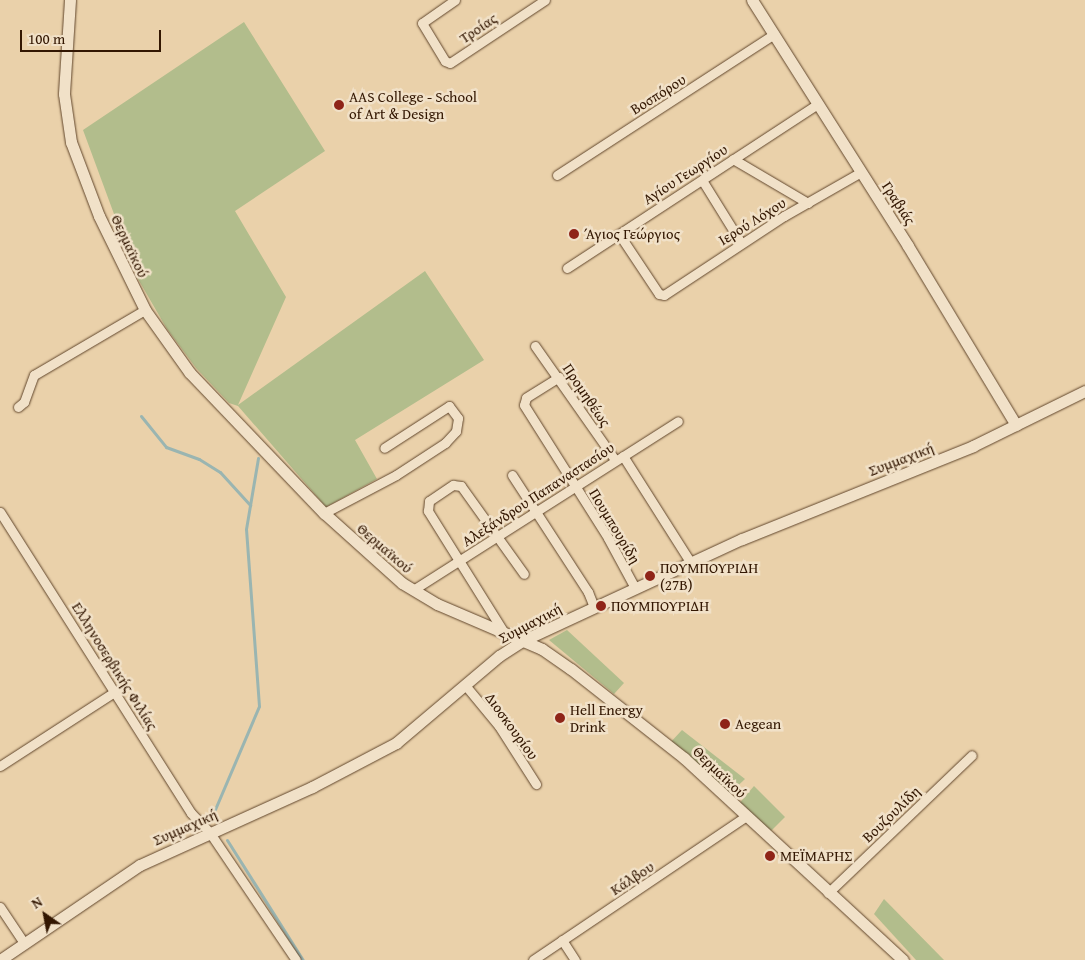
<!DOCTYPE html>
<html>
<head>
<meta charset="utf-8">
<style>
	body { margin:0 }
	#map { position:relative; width:1085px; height:960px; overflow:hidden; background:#ead1aa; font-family:"Gentium Book Plus",serif }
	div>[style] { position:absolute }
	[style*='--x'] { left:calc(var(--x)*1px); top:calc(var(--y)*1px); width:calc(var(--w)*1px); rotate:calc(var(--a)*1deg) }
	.green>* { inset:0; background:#b2bd8c }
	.stream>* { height:3px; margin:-1.5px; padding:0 1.5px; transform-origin:1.5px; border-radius:1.5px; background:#9ab5b1 }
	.roads { filter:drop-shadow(0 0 1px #61462c) drop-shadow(0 0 1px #61462c) }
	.minor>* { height:9px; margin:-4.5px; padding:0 4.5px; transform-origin:4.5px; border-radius:4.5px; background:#f1e1c8 }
	.tertiary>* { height:11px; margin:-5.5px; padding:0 5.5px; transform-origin:5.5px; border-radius:5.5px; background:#f1e1c8 }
	.dots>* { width:14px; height:14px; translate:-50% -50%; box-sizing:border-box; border:2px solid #f1e1c8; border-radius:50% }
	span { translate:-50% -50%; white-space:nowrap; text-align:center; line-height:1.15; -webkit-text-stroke:5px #f1e1c8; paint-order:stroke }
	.street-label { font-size:15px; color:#331702 }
	.poi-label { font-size:15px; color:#331702 }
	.left { translate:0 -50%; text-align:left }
	.north { position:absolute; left:20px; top:890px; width:50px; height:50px; -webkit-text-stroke:4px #f1e1c8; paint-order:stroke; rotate:327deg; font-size:14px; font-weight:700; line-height:20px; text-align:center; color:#331702 }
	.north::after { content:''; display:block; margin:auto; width:18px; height:22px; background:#331702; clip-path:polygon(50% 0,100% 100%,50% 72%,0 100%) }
	.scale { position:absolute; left:20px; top:30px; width:141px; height:22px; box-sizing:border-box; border:2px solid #331702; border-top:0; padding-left:6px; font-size:15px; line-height:18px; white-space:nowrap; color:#331702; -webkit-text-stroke:4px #f1e1c8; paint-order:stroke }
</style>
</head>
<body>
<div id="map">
	<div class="green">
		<div style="clip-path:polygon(244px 22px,325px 151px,235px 211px,286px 297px,238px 405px,425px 271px,484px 360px,355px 440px,377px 479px,326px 507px,238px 406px,229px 403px,196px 368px,167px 329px,138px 279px,83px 130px)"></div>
		<div style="clip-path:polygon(567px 630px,624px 683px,614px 694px,549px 640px)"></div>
		<div style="clip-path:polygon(682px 730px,745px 779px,728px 795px,669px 744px)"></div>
		<div style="clip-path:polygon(754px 786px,785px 817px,769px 833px,737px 806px)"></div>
		<div style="clip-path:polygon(884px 899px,944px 960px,916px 960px,874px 914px)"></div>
	</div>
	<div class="stream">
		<div style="--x:141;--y:416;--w:40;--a:51"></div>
		<div style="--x:166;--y:447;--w:35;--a:20"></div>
		<div style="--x:199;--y:459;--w:25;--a:32"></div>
		<div style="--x:220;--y:472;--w:45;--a:47.7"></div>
		<div style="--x:213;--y:814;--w:117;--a:-66.9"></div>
		<div style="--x:259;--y:706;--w:177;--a:-94.2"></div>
		<div style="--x:246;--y:529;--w:72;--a:-80.4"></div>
		<div style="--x:227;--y:840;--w:142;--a:57.7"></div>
	</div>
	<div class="roads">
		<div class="minor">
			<div style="--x:455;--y:0;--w:40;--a:145.1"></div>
			<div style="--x:422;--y:23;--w:44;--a:58.8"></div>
			<div style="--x:445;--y:61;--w:5;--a:22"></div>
			<div style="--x:450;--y:63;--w:114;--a:-33.6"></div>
			<div style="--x:733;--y:159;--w:87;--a:30.4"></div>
			<div style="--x:557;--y:175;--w:259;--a:-33"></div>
			<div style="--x:702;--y:180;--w:74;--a:58.2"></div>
			<div style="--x:619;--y:234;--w:72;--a:56.3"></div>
			<div style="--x:659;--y:294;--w:5;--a:11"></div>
			<div style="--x:664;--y:295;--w:144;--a:-33.4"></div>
			<div style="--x:784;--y:216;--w:89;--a:-29.7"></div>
			<div style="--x:567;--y:268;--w:300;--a:-33.2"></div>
			<div style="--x:535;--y:346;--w:139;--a:54.9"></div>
			<div style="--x:559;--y:377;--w:39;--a:148"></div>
			<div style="--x:526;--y:398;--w:7;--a:106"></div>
			<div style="--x:524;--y:405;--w:157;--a:57.7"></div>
			<div style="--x:608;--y:538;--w:57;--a:61.6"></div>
			<div style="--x:18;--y:407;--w:8;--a:-40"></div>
			<div style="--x:24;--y:402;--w:29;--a:-70"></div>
			<div style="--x:34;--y:375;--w:129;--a:-30.4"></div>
			<div style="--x:623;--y:456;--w:127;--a:57.6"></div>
			<div style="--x:512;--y:475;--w:140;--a:57"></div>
			<div style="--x:588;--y:592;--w:16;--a:68"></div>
			<div style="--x:0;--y:512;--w:356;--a:57.6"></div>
			<div style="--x:191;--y:813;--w:28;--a:46"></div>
			<div style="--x:210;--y:833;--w:153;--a:55.9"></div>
			<div style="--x:324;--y:513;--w:81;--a:-27.8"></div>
			<div style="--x:396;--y:475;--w:59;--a:-33.1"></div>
			<div style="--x:445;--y:443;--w:16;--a:-47"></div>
			<div style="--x:456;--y:431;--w:13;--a:-81"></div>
			<div style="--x:458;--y:418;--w:15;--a:-127"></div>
			<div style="--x:449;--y:406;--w:77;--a:147.1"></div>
			<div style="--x:413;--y:590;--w:314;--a:-32.5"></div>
			<div style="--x:503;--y:631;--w:142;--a:-122"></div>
			<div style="--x:428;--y:511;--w:10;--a:-84"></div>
			<div style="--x:429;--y:501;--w:29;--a:-34"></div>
			<div style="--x:453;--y:485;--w:8;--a:7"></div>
			<div style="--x:461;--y:486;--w:108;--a:54.4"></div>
			<div style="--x:465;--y:685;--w:53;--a:50.3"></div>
			<div style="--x:499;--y:726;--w:69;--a:57.5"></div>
			<div style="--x:0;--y:766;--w:138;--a:-32.9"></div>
			<div style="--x:828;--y:893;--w:199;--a:-43.8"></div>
			<div style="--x:0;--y:907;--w:43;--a:56.3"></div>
			<div style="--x:562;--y:940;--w:24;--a:57"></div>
			<div style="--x:533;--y:960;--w:256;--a:-34"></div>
		</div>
		<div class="tertiary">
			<div style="--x:70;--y:0;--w:94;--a:93.7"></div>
			<div style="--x:64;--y:94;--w:49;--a:81.7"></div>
			<div style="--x:71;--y:142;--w:79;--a:69.3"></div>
			<div style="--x:99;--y:216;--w:105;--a:63.9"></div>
			<div style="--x:145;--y:310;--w:77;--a:54.5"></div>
			<div style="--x:190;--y:373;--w:194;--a:46.3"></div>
			<div style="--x:324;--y:513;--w:105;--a:41.9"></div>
			<div style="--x:402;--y:583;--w:41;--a:31"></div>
			<div style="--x:437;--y:604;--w:114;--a:23.2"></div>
			<div style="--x:542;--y:649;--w:35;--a:35"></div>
			<div style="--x:571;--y:669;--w:144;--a:38.2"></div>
			<div style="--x:684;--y:758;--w:298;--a:42.7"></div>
			<div style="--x:752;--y:0;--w:291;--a:57.6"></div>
			<div style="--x:908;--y:246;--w:209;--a:58.9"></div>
			<div style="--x:0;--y:960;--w:169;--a:-34.2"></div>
			<div style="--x:140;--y:865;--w:189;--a:-24.4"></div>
			<div style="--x:312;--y:787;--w:95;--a:-27.6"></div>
			<div style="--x:396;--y:743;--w:135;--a:-40.2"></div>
			<div style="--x:499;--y:656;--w:30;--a:-33"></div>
			<div style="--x:524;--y:640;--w:240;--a:-24.9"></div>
			<div style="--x:742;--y:539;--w:249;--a:-21.9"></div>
			<div style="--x:973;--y:446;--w:125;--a:-26.2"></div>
		</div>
	</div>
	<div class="dots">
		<div style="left:339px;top:105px;background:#8f2418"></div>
		<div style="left:574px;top:234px;background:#8f2418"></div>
		<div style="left:650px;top:576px;background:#8f2418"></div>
		<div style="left:601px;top:606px;background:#8f2418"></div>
		<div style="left:560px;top:718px;background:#8f2418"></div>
		<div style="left:725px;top:724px;background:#8f2418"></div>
		<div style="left:770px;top:856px;background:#8f2418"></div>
	</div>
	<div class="street-label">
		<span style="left:478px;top:28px;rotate:-34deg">Τροίας</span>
		<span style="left:658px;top:94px;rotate:-32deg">Βοσπόρου</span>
		<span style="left:685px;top:174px;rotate:-33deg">Αγίου Γεωργίου</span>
		<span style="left:899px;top:203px;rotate:57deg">Γραβιάς</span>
		<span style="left:752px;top:221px;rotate:-32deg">Ιερού Λόχου</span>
		<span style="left:130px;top:246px;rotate:65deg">Θερμαϊκού</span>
		<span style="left:587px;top:395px;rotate:56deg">Προμηθέως</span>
		<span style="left:901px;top:459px;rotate:-21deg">Συμμαχική</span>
		<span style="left:538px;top:494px;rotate:-33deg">Αλεξάνδρου Παπαναστασίου</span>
		<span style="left:615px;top:526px;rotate:59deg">Πουμπουρίδη</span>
		<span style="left:385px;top:548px;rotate:41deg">Θερμαϊκού</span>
		<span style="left:530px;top:623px;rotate:-28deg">Συμμαχική</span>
		<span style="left:115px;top:666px;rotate:58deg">Ελληνοσερβικής Φιλίας</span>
		<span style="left:512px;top:726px;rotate:54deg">Διοσκουρίου</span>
		<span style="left:720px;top:772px;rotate:44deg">Θερμαϊκού</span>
		<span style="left:891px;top:814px;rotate:-44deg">Βουζουλίδη</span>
		<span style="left:185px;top:827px;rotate:-24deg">Συμμαχική</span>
		<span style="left:632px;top:878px;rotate:-33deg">Κάλβου</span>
	</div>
	<div class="poi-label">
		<span class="left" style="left:349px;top:105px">AAS College - School<br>of Art &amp; Design</span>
		<span class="left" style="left:584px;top:234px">Άγιος Γεώργιος</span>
		<span class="left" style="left:660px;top:576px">ΠΟΥΜΠΟΥΡΙΔΗ<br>(27Β)</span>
		<span class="left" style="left:611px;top:606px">ΠΟΥΜΠΟΥΡΙΔΗ</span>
		<span class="left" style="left:570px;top:718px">Hell Energy<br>Drink</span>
		<span class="left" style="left:735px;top:724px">Aegean</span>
		<span class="left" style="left:780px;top:856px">ΜΕΪΜΑΡΗΣ</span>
	</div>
	<div class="north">N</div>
	<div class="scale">100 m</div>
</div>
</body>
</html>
